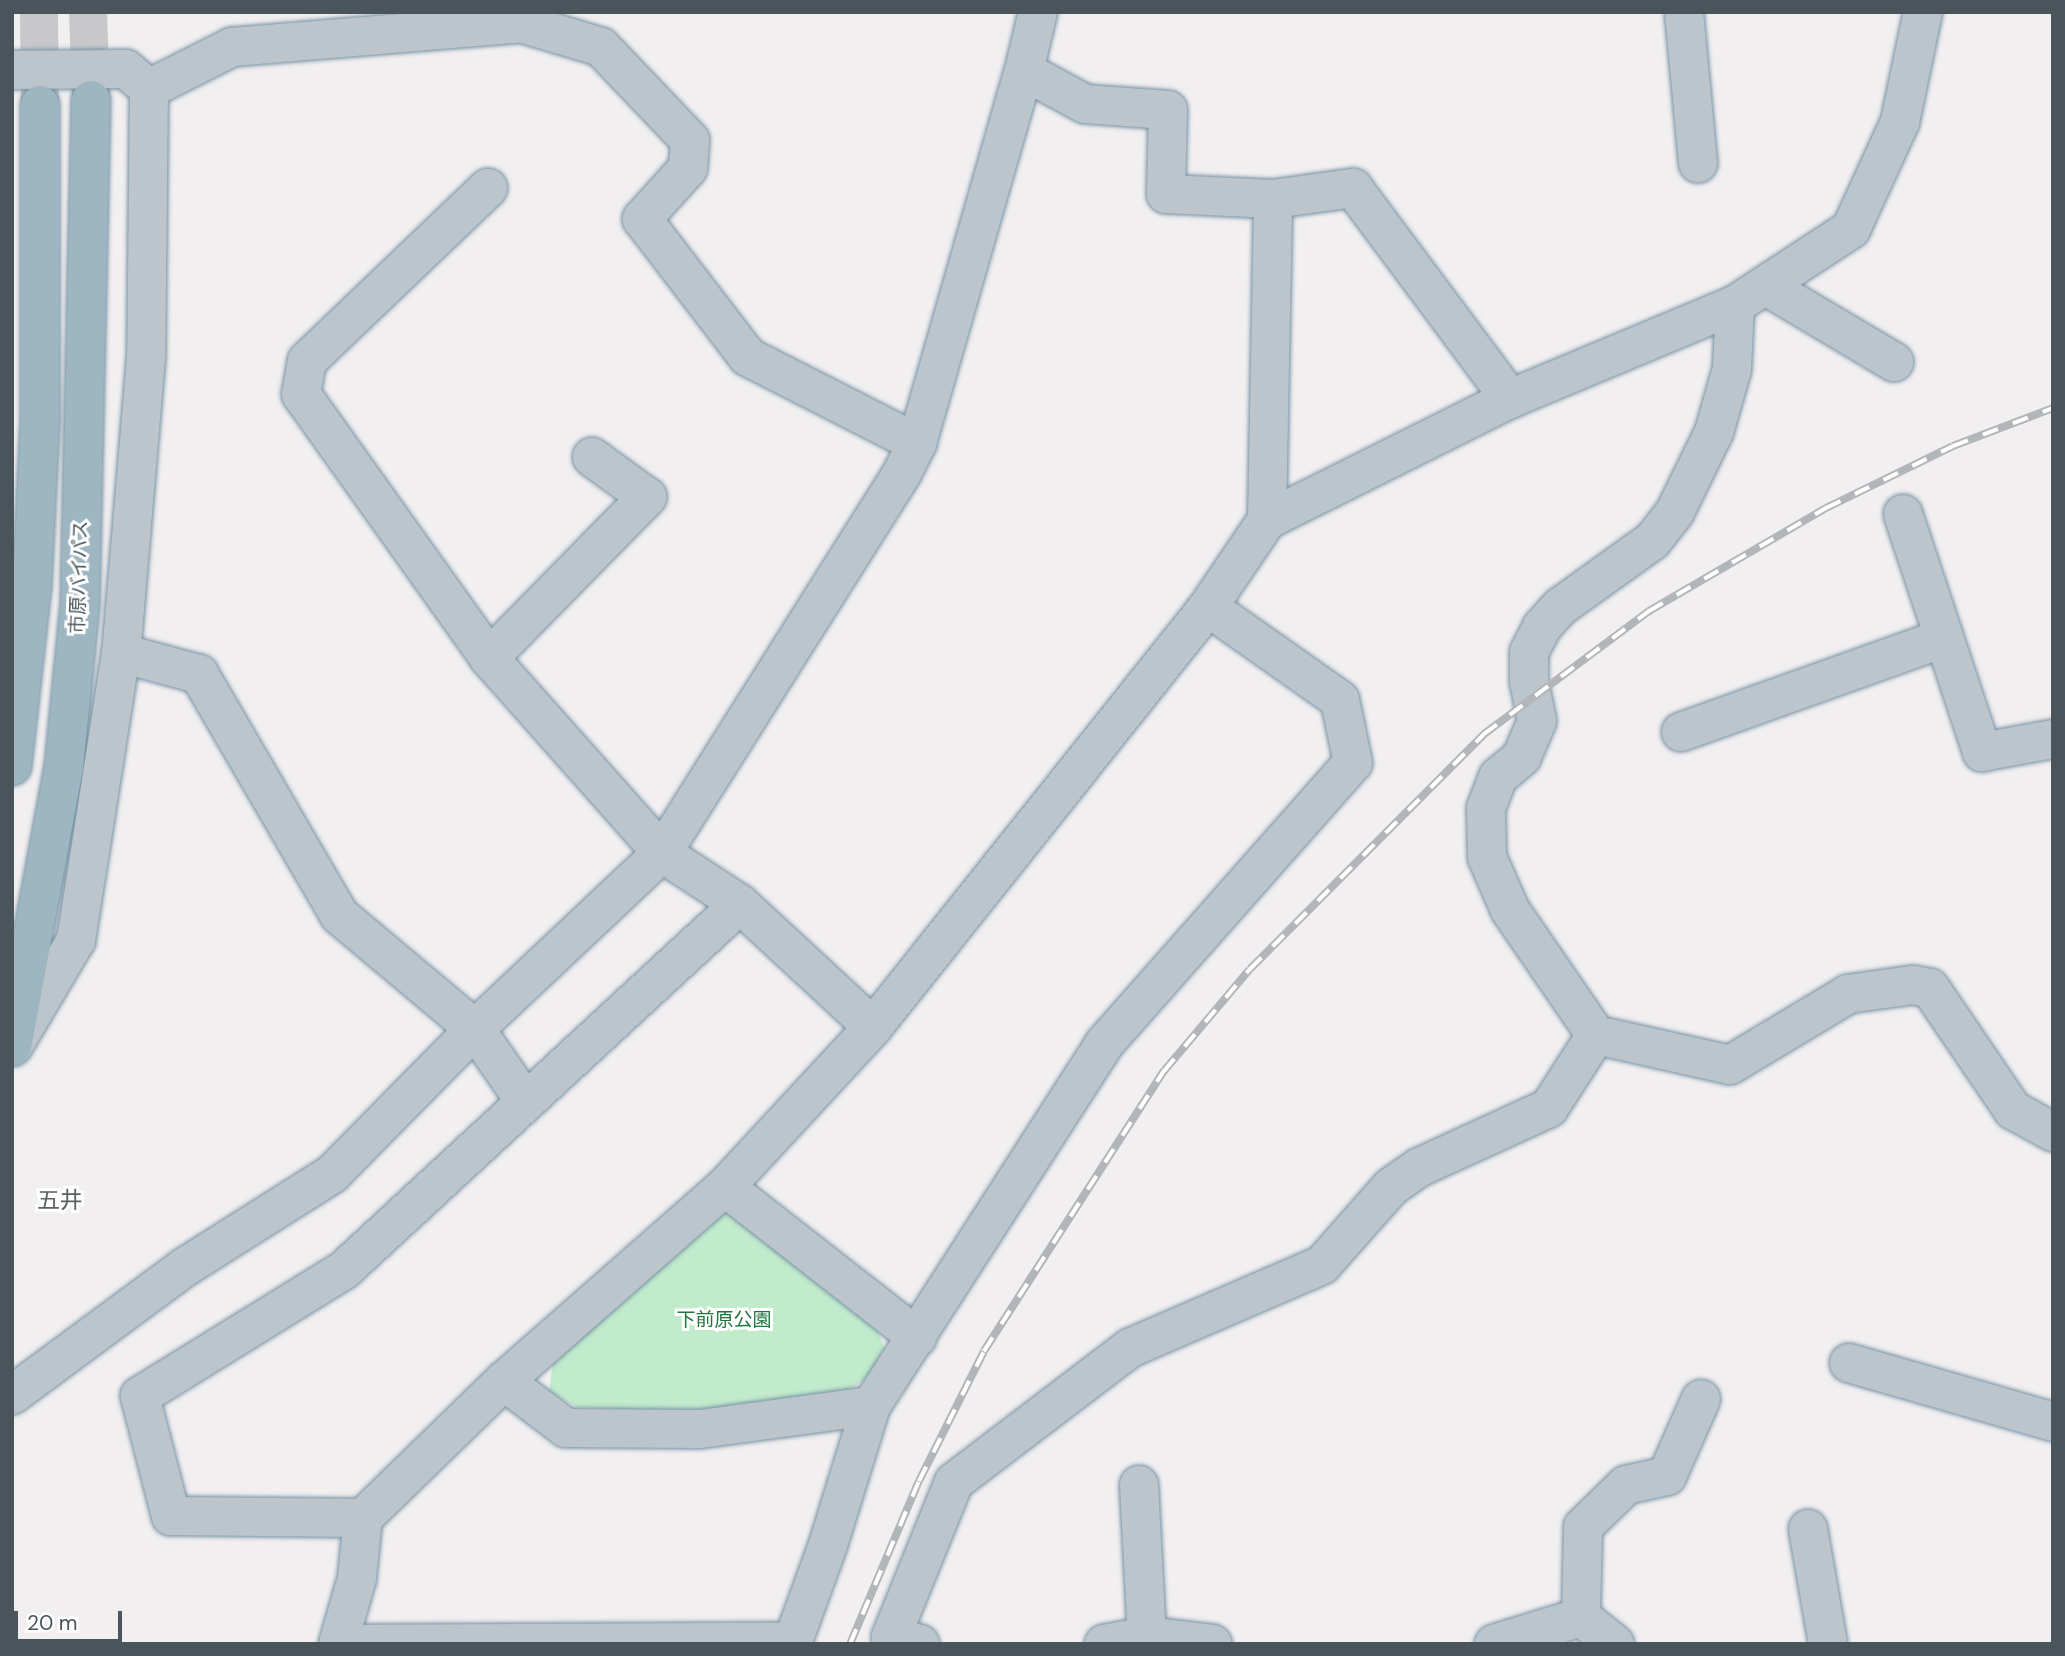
<!DOCTYPE html>
<html>
<head>
<meta charset="utf-8">
<style>
	body { margin:0 }
	#map { position:relative; width:2065px; height:1656px; overflow:hidden; background:#f2eff0; font-family:"DM Sans","Noto Sans JP",sans-serif }
	div>[style] { position:absolute }
	[style*='--x'] { left:calc(var(--x)*1px); top:calc(var(--y)*1px); width:calc(var(--w)*1px); rotate:calc(var(--a)*1deg) }
	.green>* { inset:0; background:#c2ebcc }
	.trunk-tunnel>* { height:38px; margin-top:-19px; transform-origin:0; background:repeating-linear-gradient(90deg,#c8c8cb 0 38px,transparent 0 57px) }
	.roads { filter:drop-shadow(0 0 2px #7793a5) drop-shadow(0 0 2px #7793a5) }
	.minor>* { height:38px; margin:-19px; padding:0 19px; transform-origin:19px; border-radius:19px; background:#bcc5cb }
	.trunk>* { height:38px; margin:-19px; padding:0 19px; transform-origin:19px; border-radius:19px; background:#9eb5c2 }
	.rail>* { height:8px; margin-top:-4px; transform-origin:0; background:repeating-linear-gradient(90deg,#fff 0 16px,#b2b6b9 0 32px); box-sizing:border-box; border-block:2px solid #b2b6b9 }
	span { translate:-50% -50%; white-space:nowrap; text-align:center; line-height:1.15; -webkit-text-stroke:6px #fff; paint-order:stroke }
	.street-label { font-size:19px; color:#49555b }
	.park-label { font-size:19px; color:#20763f }
	.quarter-label { font-size:23px; color:#5c6163 }
	.frame { position:absolute; inset:0; border:14px solid #49555b; pointer-events:none }
	.scale { position:absolute; left:14px; top:1611px; width:108px; height:32px; box-sizing:border-box; border:4px solid #49555b; border-top:0; padding-left:9px; font-size:21px; line-height:24px; white-space:nowrap; color:#49555b; -webkit-text-stroke:5px #fff; paint-order:stroke }
</style>
</head>
<body>
<div id="map">
	<div class="green">
		<div style="clip-path:polygon(709px 1211px,735px 1214px,876px 1324px,884px 1348px,871px 1375px,849px 1390px,700px 1414px,577px 1407px,549px 1392px,553px 1361px)"></div>
	</div>
	<div class="trunk-tunnel">
		<div style="--x:39;--y:12;--w:90;--a:89.4"></div>
		<div style="--x:88;--y:12;--w:88;--a:88"></div>
	</div>
	<div class="roads">
		<div class="minor">
			<div style="--x:1684;--y:12;--w:152;--a:84.7"></div>
			<div style="--x:12;--y:70;--w:114;--a:-0.5"></div>
			<div style="--x:126;--y:69;--w:30;--a:41"></div>
			<div style="--x:149;--y:89;--w:269;--a:90.6"></div>
			<div style="--x:146;--y:358;--w:296;--a:94.8"></div>
			<div style="--x:121;--y:653;--w:291;--a:98.9"></div>
			<div style="--x:76;--y:940;--w:122;--a:120.6"></div>
			<div style="--x:1024;--y:71;--w:69;--a:28.4"></div>
			<div style="--x:1085;--y:104;--w:83;--a:4.1"></div>
			<div style="--x:1168;--y:110;--w:84;--a:91.4"></div>
			<div style="--x:1166;--y:194;--w:107;--a:2.7"></div>
			<div style="--x:149;--y:89;--w:93;--a:-26.8"></div>
			<div style="--x:232;--y:47;--w:290;--a:-4.7"></div>
			<div style="--x:521;--y:23;--w:84;--a:16.7"></div>
			<div style="--x:601;--y:47;--w:129;--a:46.3"></div>
			<div style="--x:690;--y:140;--w:28;--a:94"></div>
			<div style="--x:688;--y:168;--w:69;--a:132"></div>
			<div style="--x:642;--y:219;--w:174;--a:52.5"></div>
			<div style="--x:748;--y:357;--w:190;--a:27"></div>
			<div style="--x:488;--y:188;--w:250;--a:136.3"></div>
			<div style="--x:307;--y:361;--w:34;--a:100"></div>
			<div style="--x:301;--y:394;--w:324;--a:54.5"></div>
			<div style="--x:489;--y:658;--w:261;--a:48.4"></div>
			<div style="--x:662;--y:853;--w:93;--a:33.2"></div>
			<div style="--x:1766;--y:286;--w:149;--a:30.7"></div>
			<div style="--x:1735;--y:305;--w:64;--a:92.7"></div>
			<div style="--x:1732;--y:369;--w:66;--a:105.9"></div>
			<div style="--x:1714;--y:432;--w:89;--a:116"></div>
			<div style="--x:1675;--y:512;--w:37;--a:128"></div>
			<div style="--x:1652;--y:541;--w:113;--a:144.3"></div>
			<div style="--x:1560;--y:607;--w:27;--a:132"></div>
			<div style="--x:1542;--y:627;--w:28;--a:117"></div>
			<div style="--x:1529;--y:652;--w:29;--a:90"></div>
			<div style="--x:1529;--y:681;--w:41;--a:78.7"></div>
			<div style="--x:1537;--y:721;--w:39;--a:113"></div>
			<div style="--x:1522;--y:757;--w:31;--a:140"></div>
			<div style="--x:1498;--y:777;--w:34;--a:111"></div>
			<div style="--x:1486;--y:809;--w:48;--a:88.8"></div>
			<div style="--x:1487;--y:857;--w:58;--a:66.5"></div>
			<div style="--x:1510;--y:910;--w:152;--a:55.5"></div>
			<div style="--x:1596;--y:1035;--w:137;--a:12.6"></div>
			<div style="--x:1730;--y:1065;--w:138;--a:-31"></div>
			<div style="--x:1848;--y:994;--w:66;--a:-7.9"></div>
			<div style="--x:1913;--y:985;--w:17;--a:10"></div>
			<div style="--x:1930;--y:988;--w:148;--a:55.8"></div>
			<div style="--x:2013;--y:1110;--w:46;--a:28.8"></div>
			<div style="--x:1903;--y:514;--w:251;--a:71.6"></div>
			<div style="--x:1982;--y:752;--w:72;--a:-10.4"></div>
			<div style="--x:1267;--y:520;--w:271;--a:-26.5"></div>
			<div style="--x:1510;--y:399;--w:244;--a:-22.7"></div>
			<div style="--x:1735;--y:305;--w:139;--a:-33.2"></div>
			<div style="--x:1851;--y:229;--w:118;--a:-65.4"></div>
			<div style="--x:1900;--y:122;--w:112;--a:-78.2"></div>
			<div style="--x:121;--y:653;--w:81;--a:15.1"></div>
			<div style="--x:199;--y:674;--w:279;--a:59.8"></div>
			<div style="--x:339;--y:915;--w:177;--a:40"></div>
			<div style="--x:475;--y:1029;--w:88;--a:55.2"></div>
			<div style="--x:489;--y:658;--w:226;--a:-45.5"></div>
			<div style="--x:647;--y:497;--w:68;--a:-144"></div>
			<div style="--x:1681;--y:732;--w:279;--a:-19.7"></div>
			<div style="--x:725;--y:1187;--w:244;--a:38"></div>
			<div style="--x:1849;--y:1363;--w:212;--a:16.1"></div>
			<div style="--x:504;--y:1381;--w:78;--a:37.2"></div>
			<div style="--x:566;--y:1428;--w:134;--a:0.4"></div>
			<div style="--x:700;--y:1429;--w:173;--a:-7.7"></div>
			<div style="--x:12;--y:1395;--w:215;--a:-36.5"></div>
			<div style="--x:185;--y:1267;--w:174;--a:-32.3"></div>
			<div style="--x:332;--y:1174;--w:204;--a:-45.4"></div>
			<div style="--x:475;--y:1029;--w:257;--a:-43.3"></div>
			<div style="--x:662;--y:853;--w:449;--a:-57.7"></div>
			<div style="--x:902;--y:473;--w:34;--a:-63"></div>
			<div style="--x:917;--y:443;--w:387;--a:-74"></div>
			<div style="--x:1024;--y:71;--w:61;--a:-76.7"></div>
			<div style="--x:1139;--y:1485;--w:151;--a:87"></div>
			<div style="--x:363;--y:1518;--w:192;--a:-179.4"></div>
			<div style="--x:171;--y:1516;--w:124;--a:-104.5"></div>
			<div style="--x:140;--y:1396;--w:240;--a:-31.7"></div>
			<div style="--x:344;--y:1270;--w:539;--a:-42.75"></div>
			<div style="--x:740;--y:904;--w:181;--a:42.8"></div>
			<div style="--x:1808;--y:1529;--w:117;--a:80.1"></div>
			<div style="--x:1581;--y:1617;--w:90;--a:-88.7"></div>
			<div style="--x:1583;--y:1527;--w:60;--a:-44.3"></div>
			<div style="--x:1626;--y:1485;--w:42;--a:-12.4"></div>
			<div style="--x:1667;--y:1476;--w:84;--a:-66.2"></div>
			<div style="--x:338;--y:1644;--w:69;--a:-73.9"></div>
			<div style="--x:357;--y:1578;--w:60;--a:-84.3"></div>
			<div style="--x:363;--y:1518;--w:197;--a:-44.2"></div>
			<div style="--x:504;--y:1381;--w:294;--a:-41.3"></div>
			<div style="--x:725;--y:1187;--w:218;--a:-47.2"></div>
			<div style="--x:873;--y:1027;--w:537;--a:-51.42"></div>
			<div style="--x:1208;--y:607;--w:105;--a:-55.9"></div>
			<div style="--x:1267;--y:520;--w:321;--a:-88.9"></div>
			<div style="--x:1273;--y:199;--w:81;--a:-7.8"></div>
			<div style="--x:1353;--y:188;--w:263;--a:53.3"></div>
			<div style="--x:355;--y:1644;--w:437;--a:-0.3"></div>
			<div style="--x:792;--y:1644;--w:105;--a:-70"></div>
			<div style="--x:828;--y:1545;--w:145;--a:-72.8"></div>
			<div style="--x:871;--y:1406;--w:431;--a:-57.2"></div>
			<div style="--x:1104;--y:1044;--w:375;--a:-48.5"></div>
			<div style="--x:1353;--y:763;--w:64;--a:-101.7"></div>
			<div style="--x:1340;--y:700;--w:161;--a:-144.8"></div>
			<div style="--x:920;--y:1644;--w:30;--a:-166"></div>
			<div style="--x:891;--y:1637;--w:167;--a:-67.9"></div>
			<div style="--x:954;--y:1482;--w:221;--a:-37.3"></div>
			<div style="--x:1130;--y:1348;--w:209;--a:-23.4"></div>
			<div style="--x:1322;--y:1265;--w:104;--a:-48.5"></div>
			<div style="--x:1391;--y:1187;--w:35;--a:-35"></div>
			<div style="--x:1420;--y:1167;--w:142;--a:-24.6"></div>
			<div style="--x:1549;--y:1108;--w:87;--a:-57.2"></div>
			<div style="--x:1104;--y:1644;--w:44;--a:-10.5"></div>
			<div style="--x:1147;--y:1636;--w:66;--a:6.9"></div>
			<div style="--x:1494;--y:1644;--w:91;--a:-17.2"></div>
			<div style="--x:1581;--y:1617;--w:43;--a:38.5"></div>
		</div>
		<div class="trunk">
			<div style="--x:12;--y:766;--w:182;--a:-83.7"></div>
			<div style="--x:32;--y:585;--w:166;--a:-87.2"></div>
			<div style="--x:40;--y:419;--w:314;--a:-90"></div>
			<div style="--x:12;--y:1047;--w:285;--a:-79.5"></div>
			<div style="--x:64;--y:767;--w:165;--a:-84.4"></div>
			<div style="--x:80;--y:603;--w:503;--a:-88.75"></div>
		</div>
	</div>
	<div class="rail">
		<div style="--x:850;--y:1644;--w:177;--a:-67.1"></div>
		<div style="--x:919;--y:1481;--w:145;--a:-63.4"></div>
		<div style="--x:984;--y:1351;--w:333;--a:-57.3"></div>
		<div style="--x:1164;--y:1071;--w:133;--a:-49.9"></div>
		<div style="--x:1250;--y:969;--w:332;--a:-45.1"></div>
		<div style="--x:1484;--y:734;--w:206;--a:-36.7"></div>
		<div style="--x:1649;--y:611;--w:205;--a:-30.2"></div>
		<div style="--x:1826;--y:508;--w:141;--a:-26"></div>
		<div style="--x:1953;--y:446;--w:107;--a:-20.8"></div>
	</div>
	<div class="street-label">
		<span style="left:79px;top:577px;rotate:-88deg">市原バイパス</span>
	</div>
	<div class="park-label">
		<span style="left:724px;top:1320px">下前原公園</span>
	</div>
	<div class="quarter-label">
		<span style="left:60px;top:1200px">五井</span>
	</div>
	<div class="frame"></div>
	<div class="scale">20 m</div>
</div>
</body>
</html>
